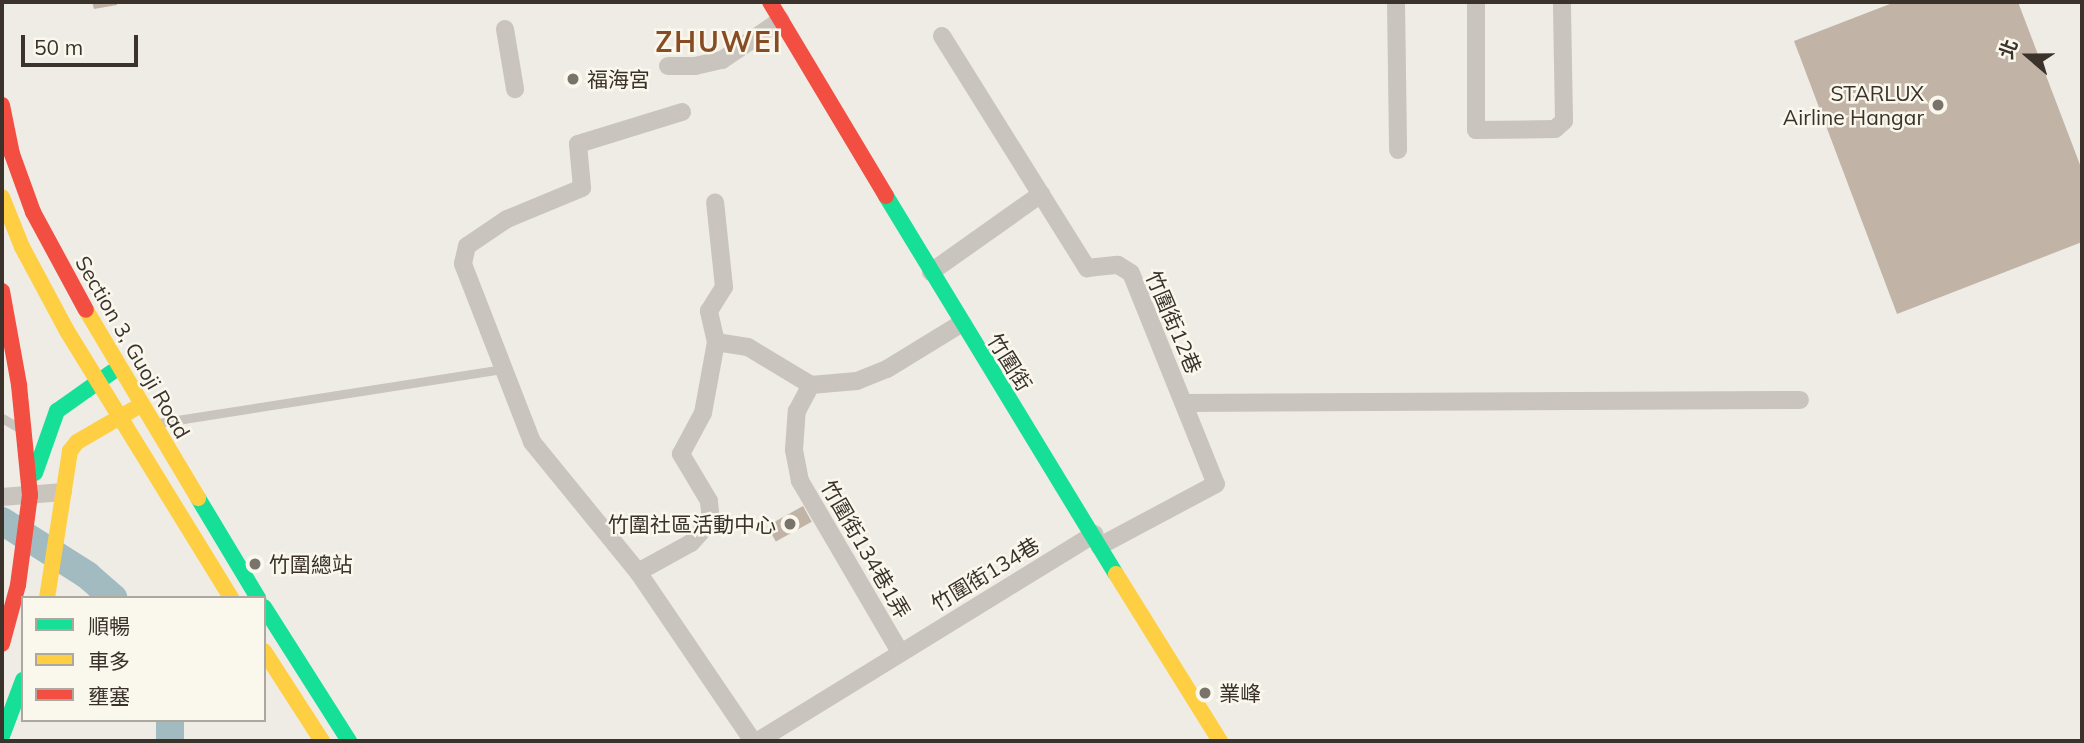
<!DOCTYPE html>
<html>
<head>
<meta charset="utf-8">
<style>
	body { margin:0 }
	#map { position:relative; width:2084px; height:743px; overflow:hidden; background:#efece5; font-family:Mulish,"Noto Sans TC",sans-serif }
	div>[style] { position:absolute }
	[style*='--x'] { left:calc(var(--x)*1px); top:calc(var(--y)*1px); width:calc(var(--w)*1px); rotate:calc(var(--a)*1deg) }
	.river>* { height:28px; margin:-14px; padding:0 14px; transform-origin:14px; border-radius:14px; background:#a1bbc0 }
	.building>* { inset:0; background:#c2b3a7; transform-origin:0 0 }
	.lane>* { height:9px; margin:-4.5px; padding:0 4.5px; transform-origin:4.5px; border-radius:4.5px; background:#c9c4bd }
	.street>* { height:18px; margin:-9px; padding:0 9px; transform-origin:9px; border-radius:9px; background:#c9c4bd }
	.fast>* { height:16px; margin:-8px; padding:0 8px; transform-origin:8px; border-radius:8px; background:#16e098 }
	.slow>* { height:16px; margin:-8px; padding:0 8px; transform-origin:8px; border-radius:8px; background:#ffcf43 }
	.jam>* { height:16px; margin:-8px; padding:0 8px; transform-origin:8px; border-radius:8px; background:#f24e42 }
	.dots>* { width:19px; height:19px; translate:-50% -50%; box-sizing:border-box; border:4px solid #faf7ed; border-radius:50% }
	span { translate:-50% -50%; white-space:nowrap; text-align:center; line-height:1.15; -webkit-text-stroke:5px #faf7ed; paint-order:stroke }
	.poi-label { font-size:21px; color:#3a322b }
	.left { translate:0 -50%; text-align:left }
	.right { translate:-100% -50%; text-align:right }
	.street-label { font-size:21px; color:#3a322b }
	.district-label { font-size:28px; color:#884c25; font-weight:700; letter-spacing:2px }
	.frame { position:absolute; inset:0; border:4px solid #3a322b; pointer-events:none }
	.legend { position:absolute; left:21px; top:596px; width:245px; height:126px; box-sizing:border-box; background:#faf7ed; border:2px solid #ada89f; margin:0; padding:9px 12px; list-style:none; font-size:21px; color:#3a322b }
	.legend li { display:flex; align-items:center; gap:14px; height:35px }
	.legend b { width:35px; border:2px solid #ada89f }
	.north { position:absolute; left:1993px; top:21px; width:70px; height:70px; -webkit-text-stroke:5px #faf7ed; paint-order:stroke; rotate:290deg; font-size:19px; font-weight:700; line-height:28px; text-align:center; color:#3a322b }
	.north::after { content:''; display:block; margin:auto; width:24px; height:32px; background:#3a322b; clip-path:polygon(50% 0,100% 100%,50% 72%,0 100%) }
	.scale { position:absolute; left:21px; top:35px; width:117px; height:32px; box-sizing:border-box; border:4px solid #3a322b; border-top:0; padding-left:9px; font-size:21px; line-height:24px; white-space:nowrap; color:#3a322b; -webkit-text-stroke:5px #faf7ed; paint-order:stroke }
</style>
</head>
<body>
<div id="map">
	<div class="river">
		<div style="--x:2;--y:521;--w:101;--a:32.4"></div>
		<div style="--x:87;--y:575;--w:35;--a:41"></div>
		<div style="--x:170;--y:720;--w:21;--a:90"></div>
	</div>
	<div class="building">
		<div style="clip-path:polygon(92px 2px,117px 2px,117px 5px,94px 9px)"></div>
		<div style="clip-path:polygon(1895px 2px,2018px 2px,2082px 170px,2082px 242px,1897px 314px,1794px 41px)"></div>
		<div style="left:803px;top:506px;width:18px;height:41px;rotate:61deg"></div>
	</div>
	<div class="lane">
		<div style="--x:2;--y:418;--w:20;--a:30"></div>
		<div style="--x:158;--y:423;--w:348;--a:-8.9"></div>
	</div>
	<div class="street">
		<div style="--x:1396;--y:2;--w:148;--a:89.2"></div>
		<div style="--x:1476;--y:2;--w:128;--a:90"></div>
		<div style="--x:1476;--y:130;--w:79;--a:-0.7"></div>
		<div style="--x:1555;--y:129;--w:12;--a:-42"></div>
		<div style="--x:1564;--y:121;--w:119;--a:-91"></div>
		<div style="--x:505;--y:29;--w:61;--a:80.5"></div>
		<div style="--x:942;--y:36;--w:274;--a:58"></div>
		<div style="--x:1087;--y:268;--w:31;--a:-6"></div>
		<div style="--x:1118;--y:265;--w:15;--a:32"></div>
		<div style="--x:1131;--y:273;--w:227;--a:68.1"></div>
		<div style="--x:1216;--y:484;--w:132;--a:151.9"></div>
		<div style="--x:668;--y:66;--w:27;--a:0"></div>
		<div style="--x:695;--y:66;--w:28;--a:-13"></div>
		<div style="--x:722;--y:60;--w:71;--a:-34.1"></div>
		<div style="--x:682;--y:112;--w:109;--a:162.9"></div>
		<div style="--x:578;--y:144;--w:44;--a:84.8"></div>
		<div style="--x:582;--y:188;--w:81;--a:157.5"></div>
		<div style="--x:507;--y:219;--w:48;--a:146"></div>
		<div style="--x:467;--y:246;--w:18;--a:103"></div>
		<div style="--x:463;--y:264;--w:191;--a:68.8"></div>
		<div style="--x:532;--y:442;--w:168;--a:50.8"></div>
		<div style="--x:638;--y:572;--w:204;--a:55.8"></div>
		<div style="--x:931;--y:272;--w:135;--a:-35.3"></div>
		<div style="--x:716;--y:342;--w:32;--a:9"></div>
		<div style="--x:748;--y:347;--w:74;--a:31.1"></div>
		<div style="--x:1184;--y:403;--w:616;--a:-0.28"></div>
		<div style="--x:2;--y:497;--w:61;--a:-4.7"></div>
		<div style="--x:638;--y:572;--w:60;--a:-28.7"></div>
		<div style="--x:691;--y:543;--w:30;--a:-48"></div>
		<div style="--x:711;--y:521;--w:20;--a:-96"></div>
		<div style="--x:709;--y:501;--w:55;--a:-120.8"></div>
		<div style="--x:681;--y:454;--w:47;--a:-61.8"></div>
		<div style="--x:703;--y:413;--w:72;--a:-79.6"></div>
		<div style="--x:716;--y:342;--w:32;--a:-103"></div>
		<div style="--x:709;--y:311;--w:28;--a:-58"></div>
		<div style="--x:724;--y:287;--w:85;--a:-96"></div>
		<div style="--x:900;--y:652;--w:198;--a:-120.3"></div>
		<div style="--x:800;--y:481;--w:32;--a:-101"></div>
		<div style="--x:794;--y:450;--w:39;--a:-86"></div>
		<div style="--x:797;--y:411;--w:30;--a:-62"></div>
		<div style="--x:811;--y:385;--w:46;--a:-5"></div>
		<div style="--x:857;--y:381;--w:32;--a:-22"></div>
		<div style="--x:887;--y:369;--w:88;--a:-31.5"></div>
		<div style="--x:758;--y:741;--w:395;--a:-31.6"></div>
	</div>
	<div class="fast">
		<div style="--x:886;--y:196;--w:442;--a:58.7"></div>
		<div style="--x:35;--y:473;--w:66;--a:-70.5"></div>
		<div style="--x:57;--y:411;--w:67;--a:-35.3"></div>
		<div style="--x:198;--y:498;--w:117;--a:59"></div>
		<div style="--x:264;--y:607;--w:159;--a:57.6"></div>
		<div style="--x:2;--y:736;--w:60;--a:-69.4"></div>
	</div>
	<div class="slow">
		<div style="--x:2;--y:197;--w:54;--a:68.2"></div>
		<div style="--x:22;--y:247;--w:95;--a:61.8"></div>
		<div style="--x:67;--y:331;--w:313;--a:58.4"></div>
		<div style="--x:86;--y:310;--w:219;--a:59.2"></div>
		<div style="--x:1116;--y:574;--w:197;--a:58.1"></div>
		<div style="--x:47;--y:598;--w:149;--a:-81.1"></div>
		<div style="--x:70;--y:451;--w:11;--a:-52"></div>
		<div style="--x:77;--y:442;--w:66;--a:-30.1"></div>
		<div style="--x:264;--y:651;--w:107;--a:57.2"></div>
	</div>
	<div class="jam">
		<div style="--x:770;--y:2;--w:226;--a:59.1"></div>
		<div style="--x:2;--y:105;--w:50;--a:78.5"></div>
		<div style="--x:12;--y:154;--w:62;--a:70.1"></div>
		<div style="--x:33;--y:212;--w:111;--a:61.6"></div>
		<div style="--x:2;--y:291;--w:96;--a:79.7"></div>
		<div style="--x:19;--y:385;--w:111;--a:84.3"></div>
		<div style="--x:30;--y:495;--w:91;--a:97.6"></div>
		<div style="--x:18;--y:585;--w:61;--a:105.2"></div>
	</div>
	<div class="dots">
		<div style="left:573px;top:79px;background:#79736c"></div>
		<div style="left:1938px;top:105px;background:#79736c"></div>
		<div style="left:790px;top:524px;background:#79736c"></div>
		<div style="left:255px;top:564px;background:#79736c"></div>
		<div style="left:1205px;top:693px;background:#79736c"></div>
	</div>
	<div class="poi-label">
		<span class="left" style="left:587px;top:79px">福海宮</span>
		<span class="right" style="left:1924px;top:105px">STARLUX<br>Airline Hangar</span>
		<span class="right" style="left:776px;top:524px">竹圍社區活動中心</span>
		<span class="left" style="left:269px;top:564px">竹圍總站</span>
		<span class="left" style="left:1219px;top:693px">業峰</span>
	</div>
	<div class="street-label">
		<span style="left:1174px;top:322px;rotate:67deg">竹圍街12巷</span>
		<span style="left:133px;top:347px;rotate:60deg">Section 3, Guoji Road</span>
		<span style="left:1010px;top:362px;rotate:58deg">竹圍街</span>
		<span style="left:866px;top:549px;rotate:60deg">竹圍街134巷1弄</span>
		<span style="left:985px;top:574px;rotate:-31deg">竹圍街134巷</span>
	</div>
	<div class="district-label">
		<span style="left:719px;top:42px">ZHUWEI</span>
	</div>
	<div class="frame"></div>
	<ul class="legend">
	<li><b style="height:9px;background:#16e098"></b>順暢</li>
	<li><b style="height:9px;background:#ffcf43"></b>車多</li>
	<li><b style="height:9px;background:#f24e42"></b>壅塞</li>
	</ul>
	<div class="north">北</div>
	<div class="scale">50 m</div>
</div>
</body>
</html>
